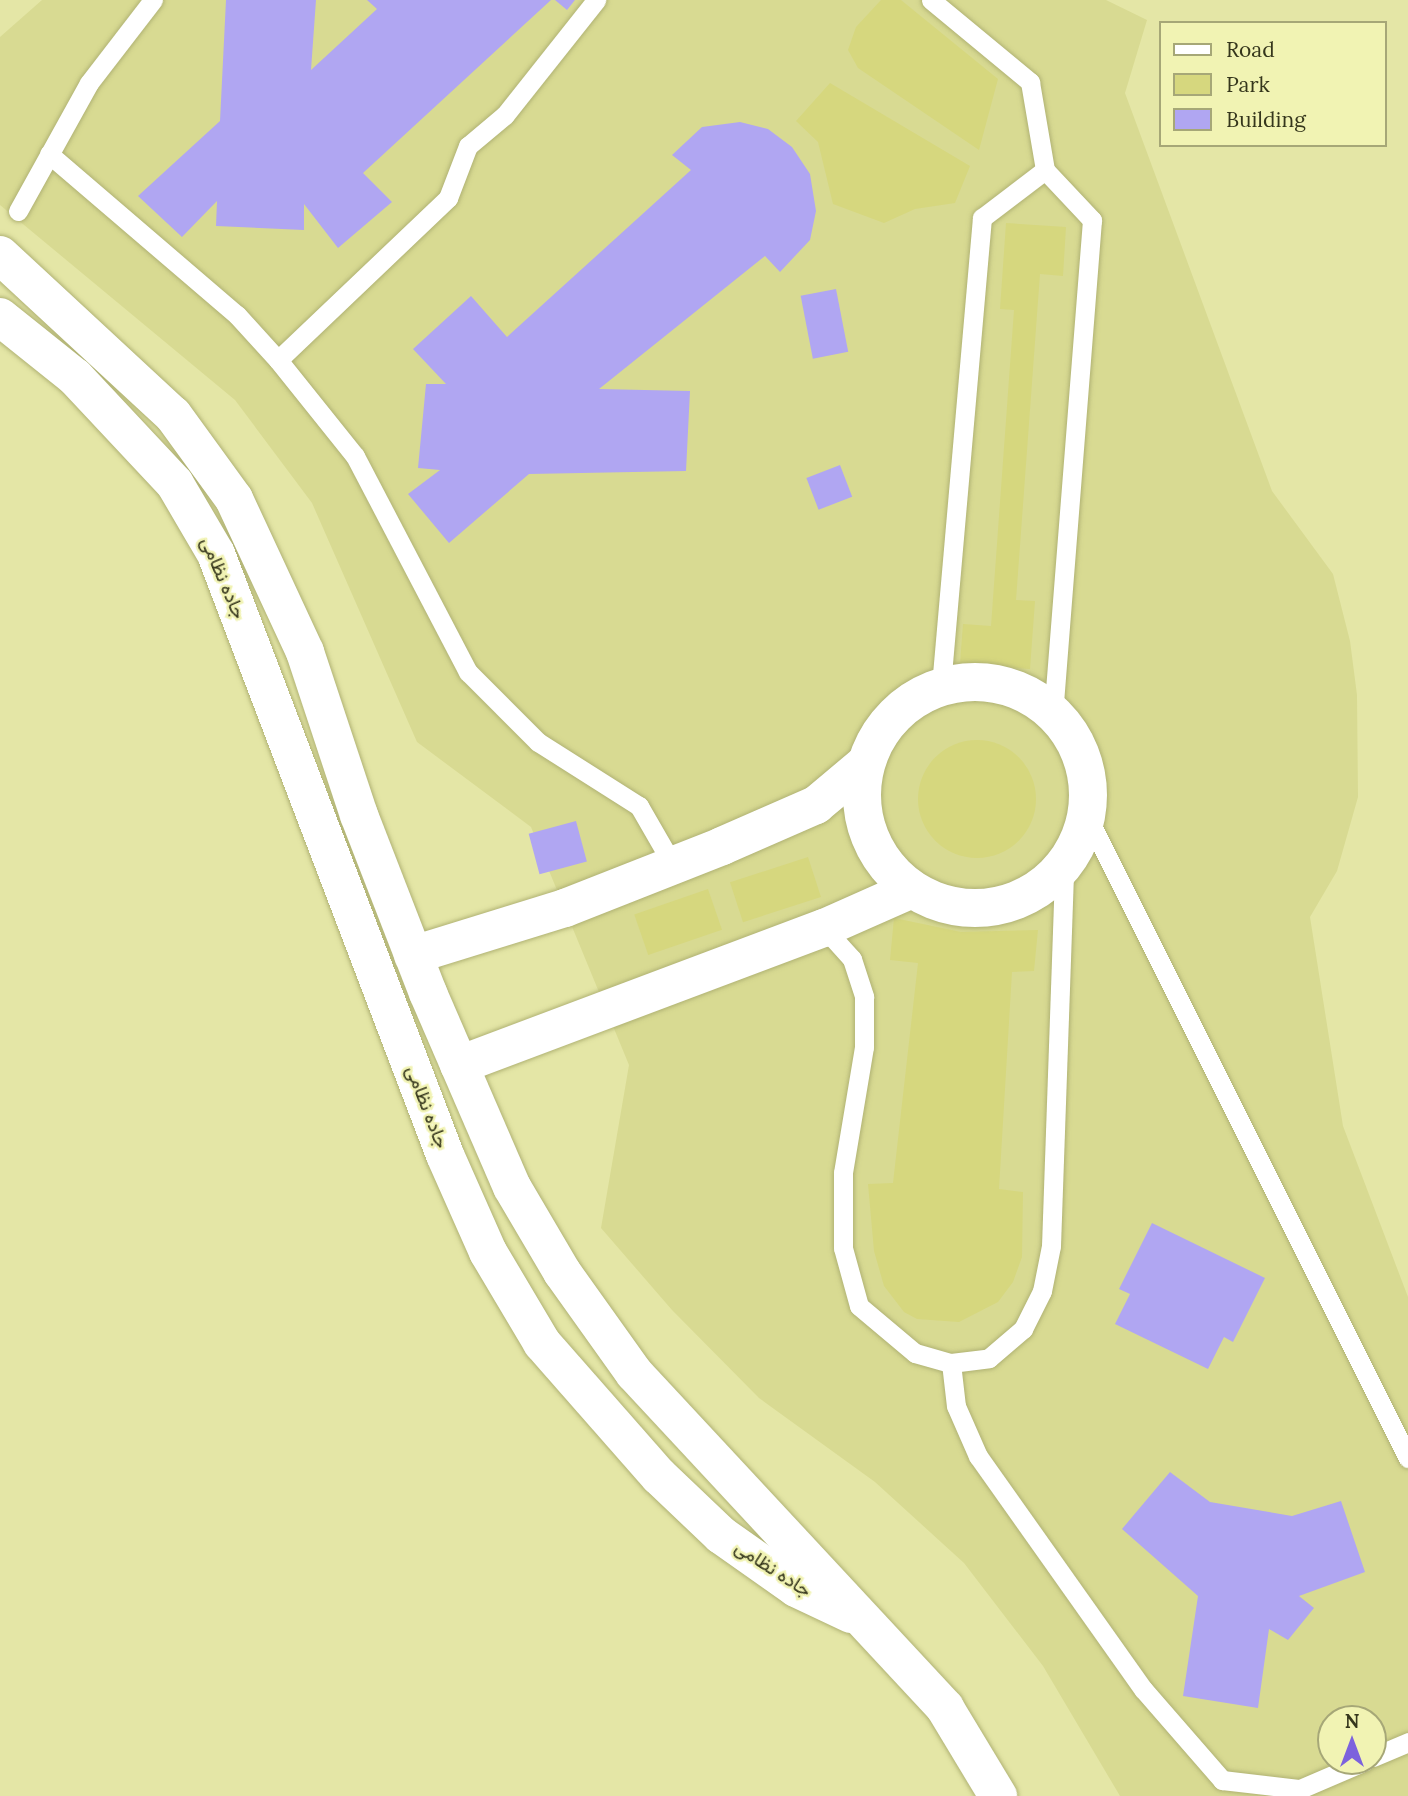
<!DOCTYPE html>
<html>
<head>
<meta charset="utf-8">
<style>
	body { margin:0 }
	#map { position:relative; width:1408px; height:1796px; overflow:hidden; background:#e4e6a6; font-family:Lora,Vazirmatn,serif }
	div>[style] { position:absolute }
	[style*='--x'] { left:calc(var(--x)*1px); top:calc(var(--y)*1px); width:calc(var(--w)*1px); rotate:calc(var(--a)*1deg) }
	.built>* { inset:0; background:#d8da92 }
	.green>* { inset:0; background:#d6d77e; transform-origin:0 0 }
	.round { border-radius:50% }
	.building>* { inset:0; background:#b0a6f2; transform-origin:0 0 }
	.roads { filter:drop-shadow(0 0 2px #b0b274) drop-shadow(0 0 2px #b0b274) }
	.service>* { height:19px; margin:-9.5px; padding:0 9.5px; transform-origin:9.5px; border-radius:9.5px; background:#fff }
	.minor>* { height:38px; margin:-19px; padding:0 19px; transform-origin:19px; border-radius:19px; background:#fff }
	.minor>.ring { margin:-19px; padding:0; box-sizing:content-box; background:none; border:38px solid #fff; border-radius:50% }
	.secondary>* { height:38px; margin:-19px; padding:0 19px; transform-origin:19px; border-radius:19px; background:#fff }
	span { translate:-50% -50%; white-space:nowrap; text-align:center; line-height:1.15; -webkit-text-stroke:5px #f1f3b3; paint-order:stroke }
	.street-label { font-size:19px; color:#35361c }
	.legend { position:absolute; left:1159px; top:21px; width:228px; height:126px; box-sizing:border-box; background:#f1f3b3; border:2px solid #a6a777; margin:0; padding:9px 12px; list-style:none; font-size:21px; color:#35361c }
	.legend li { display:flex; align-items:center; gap:14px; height:35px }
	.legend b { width:35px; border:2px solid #a6a777 }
	.north { position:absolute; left:1317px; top:1705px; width:70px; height:70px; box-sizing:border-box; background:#f1f3b3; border:2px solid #a6a777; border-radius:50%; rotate:0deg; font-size:19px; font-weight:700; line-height:28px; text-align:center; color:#35361c }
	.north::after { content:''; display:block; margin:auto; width:24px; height:32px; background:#7c62dd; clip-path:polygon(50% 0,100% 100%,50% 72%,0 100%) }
</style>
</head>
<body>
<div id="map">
	<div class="built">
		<div style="clip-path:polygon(evenodd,42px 0,1106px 0,1147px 20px,1125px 93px,1272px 491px,1333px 574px,1350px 641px,1357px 695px,1358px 797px,1337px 871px,1310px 917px,1343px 1126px,1408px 1297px,1408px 1796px,1120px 1796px,1043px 1666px,964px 1563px,875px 1482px,759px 1398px,672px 1310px,601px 1228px,629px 1065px,531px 827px,417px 742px,312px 503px,235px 400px,0 205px,0 37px,42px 0,1331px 1719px,1373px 1719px,1373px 1761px,1331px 1761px,1331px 1719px)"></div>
	</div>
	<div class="green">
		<div style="clip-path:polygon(881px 0,901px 0,998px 79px,979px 150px,858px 68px,848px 50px,856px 27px)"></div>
		<div style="clip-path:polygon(830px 83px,970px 166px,955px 203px,915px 209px,884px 223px,833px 204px,818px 142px,796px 121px)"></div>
		<div style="clip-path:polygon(1006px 223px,1066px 227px,1063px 276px,1040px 274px,1016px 600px,1035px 601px,1030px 669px,960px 664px,963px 624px,991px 626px,1014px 310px,1000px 309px)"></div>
		<div class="round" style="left:918px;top:740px;width:118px;height:118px"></div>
		<div style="left:808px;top:857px;width:42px;height:82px;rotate:72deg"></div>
		<div style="left:708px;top:889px;width:43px;height:78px;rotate:71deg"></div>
		<div style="clip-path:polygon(894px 918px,961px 932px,1038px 930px,1034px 971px,1012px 972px,999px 1189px,1023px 1192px,1022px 1257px,1013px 1282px,998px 1302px,959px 1322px,917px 1319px,904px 1312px,884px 1286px,874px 1251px,868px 1184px,893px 1183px,918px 963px,890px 960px)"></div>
	</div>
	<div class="building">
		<div style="clip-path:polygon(226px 0,316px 0,311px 70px,377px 9px,367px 0,551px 0,363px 173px,392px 202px,338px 248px,304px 204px,304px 230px,216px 226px,217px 201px,182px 237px,138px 196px,220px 121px)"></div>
		<div style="clip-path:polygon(555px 0,575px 0,567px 10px)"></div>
		<div style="clip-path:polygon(740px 122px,768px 129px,792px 147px,810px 174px,816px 211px,810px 240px,780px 272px,765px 256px,599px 389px,690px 391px,686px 471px,529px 474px,449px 543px,408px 494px,440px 470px,418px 468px,426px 384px,446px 384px,413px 349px,471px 296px,507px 337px,691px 170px,672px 155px,702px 127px)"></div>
		<div style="left:836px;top:289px;width:64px;height:36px;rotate:79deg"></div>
		<div style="left:840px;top:465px;width:34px;height:36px;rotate:69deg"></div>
		<div style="left:576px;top:821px;width:42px;height:49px;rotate:75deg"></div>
		<div style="clip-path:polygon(1152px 1223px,1265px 1278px,1233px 1342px,1224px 1337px,1208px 1369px,1115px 1324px,1130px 1294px,1119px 1289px)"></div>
		<div style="clip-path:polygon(1170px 1472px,1210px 1502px,1292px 1516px,1341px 1501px,1365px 1572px,1299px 1596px,1314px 1608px,1288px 1640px,1269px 1629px,1258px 1708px,1183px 1696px,1198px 1596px,1122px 1529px)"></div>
	</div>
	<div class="roads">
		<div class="service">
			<div style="--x:931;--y:0;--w:129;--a:39.6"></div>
			<div style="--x:1030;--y:82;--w:89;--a:80.3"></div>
			<div style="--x:1045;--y:170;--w:69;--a:46.8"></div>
			<div style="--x:1092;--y:220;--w:494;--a:94.5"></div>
			<div style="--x:49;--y:154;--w:248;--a:40.6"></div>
			<div style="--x:237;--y:315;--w:61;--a:47.7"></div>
			<div style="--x:278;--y:360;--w:123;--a:51.3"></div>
			<div style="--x:355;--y:456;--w:244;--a:62.4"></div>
			<div style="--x:468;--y:672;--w:99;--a:45"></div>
			<div style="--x:538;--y:742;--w:120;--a:32.4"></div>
			<div style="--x:639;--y:806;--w:68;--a:60"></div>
			<div style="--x:18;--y:211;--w:146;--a:-61"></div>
			<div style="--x:89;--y:83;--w:105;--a:-52.4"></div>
			<div style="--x:278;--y:360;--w:235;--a:-43.6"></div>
			<div style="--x:448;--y:198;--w:56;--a:-69"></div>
			<div style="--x:468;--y:146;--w:48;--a:-40"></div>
			<div style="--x:505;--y:115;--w:147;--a:-51.6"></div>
			<div style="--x:941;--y:686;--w:470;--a:-85"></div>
			<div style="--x:982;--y:218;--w:79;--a:-37.3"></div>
			<div style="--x:1087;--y:816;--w:718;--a:63.43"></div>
			<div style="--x:824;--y:928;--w:42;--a:47.9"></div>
			<div style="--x:852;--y:959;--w:40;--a:72"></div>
			<div style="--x:864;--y:997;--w:50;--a:90"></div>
			<div style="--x:864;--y:1047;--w:128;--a:99.5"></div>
			<div style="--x:843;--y:1173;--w:75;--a:90"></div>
			<div style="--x:843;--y:1248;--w:60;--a:74.6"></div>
			<div style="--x:859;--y:1306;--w:73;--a:40"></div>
			<div style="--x:915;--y:1353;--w:37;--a:16"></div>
			<div style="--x:951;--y:1363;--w:38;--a:-7"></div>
			<div style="--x:989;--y:1358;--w:45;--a:-40.5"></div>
			<div style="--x:1023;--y:1329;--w:42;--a:-63.4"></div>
			<div style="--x:1042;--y:1291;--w:46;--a:-78.7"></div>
			<div style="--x:1051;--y:1246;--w:380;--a:-88"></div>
			<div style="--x:951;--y:1363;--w:43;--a:83.4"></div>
			<div style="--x:956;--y:1406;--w:55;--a:66.3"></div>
			<div style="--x:978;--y:1456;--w:286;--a:54.7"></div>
			<div style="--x:1143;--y:1689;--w:121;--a:49"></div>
			<div style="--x:1222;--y:1780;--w:79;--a:6.6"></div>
			<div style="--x:1300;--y:1789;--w:71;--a:-23.3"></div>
			<div style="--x:1373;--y:1757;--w:38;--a:-23"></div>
		</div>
		<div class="minor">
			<div class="ring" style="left:862px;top:682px;width:188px;height:188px"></div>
			<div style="--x:413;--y:955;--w:159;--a:-17.2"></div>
			<div style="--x:565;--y:908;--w:169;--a:-21.5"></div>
			<div style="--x:722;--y:846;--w:103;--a:-23.6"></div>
			<div style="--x:816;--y:805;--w:64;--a:-39.9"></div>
			<div style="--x:459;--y:1065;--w:390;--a:-20.6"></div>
			<div style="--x:824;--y:928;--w:96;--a:-23.9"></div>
		</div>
		<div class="secondary">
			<div style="--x:0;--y:255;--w:236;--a:42.8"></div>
			<div style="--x:173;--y:415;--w:104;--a:54"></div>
			<div style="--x:234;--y:499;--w:169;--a:65.1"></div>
			<div style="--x:305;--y:652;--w:172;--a:71.7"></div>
			<div style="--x:359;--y:815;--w:191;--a:68.8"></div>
			<div style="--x:428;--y:993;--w:211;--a:66.6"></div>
			<div style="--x:512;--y:1187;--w:99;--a:59.5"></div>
			<div style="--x:562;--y:1272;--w:124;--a:54.5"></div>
			<div style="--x:634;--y:1373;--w:457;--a:47.1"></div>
			<div style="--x:945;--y:1708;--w:103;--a:58.9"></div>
			<div style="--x:0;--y:317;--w:96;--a:38.7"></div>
			<div style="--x:75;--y:377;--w:146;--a:46.9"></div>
			<div style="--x:175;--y:484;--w:81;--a:59.6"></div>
			<div style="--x:216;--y:554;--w:643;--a:69.14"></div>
			<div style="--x:445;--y:1155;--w:106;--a:66.1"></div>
			<div style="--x:488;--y:1252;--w:106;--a:59.3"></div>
			<div style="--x:542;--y:1343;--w:177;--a:48.7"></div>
			<div style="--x:659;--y:1476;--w:86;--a:43.6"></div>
			<div style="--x:721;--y:1535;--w:92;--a:35.2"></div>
			<div style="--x:796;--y:1588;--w:61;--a:25.3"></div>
		</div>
	</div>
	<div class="street-label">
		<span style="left:223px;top:578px;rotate:67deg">جاده نظامی</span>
		<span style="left:427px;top:1107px;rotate:69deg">جاده نظامی</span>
		<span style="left:773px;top:1569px;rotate:33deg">جاده نظامی</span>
	</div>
	<ul class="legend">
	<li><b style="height:9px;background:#fff"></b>Road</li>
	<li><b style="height:19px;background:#d6d77e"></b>Park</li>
	<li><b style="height:19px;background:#b0a6f2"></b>Building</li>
	</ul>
	<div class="north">N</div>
</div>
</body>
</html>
